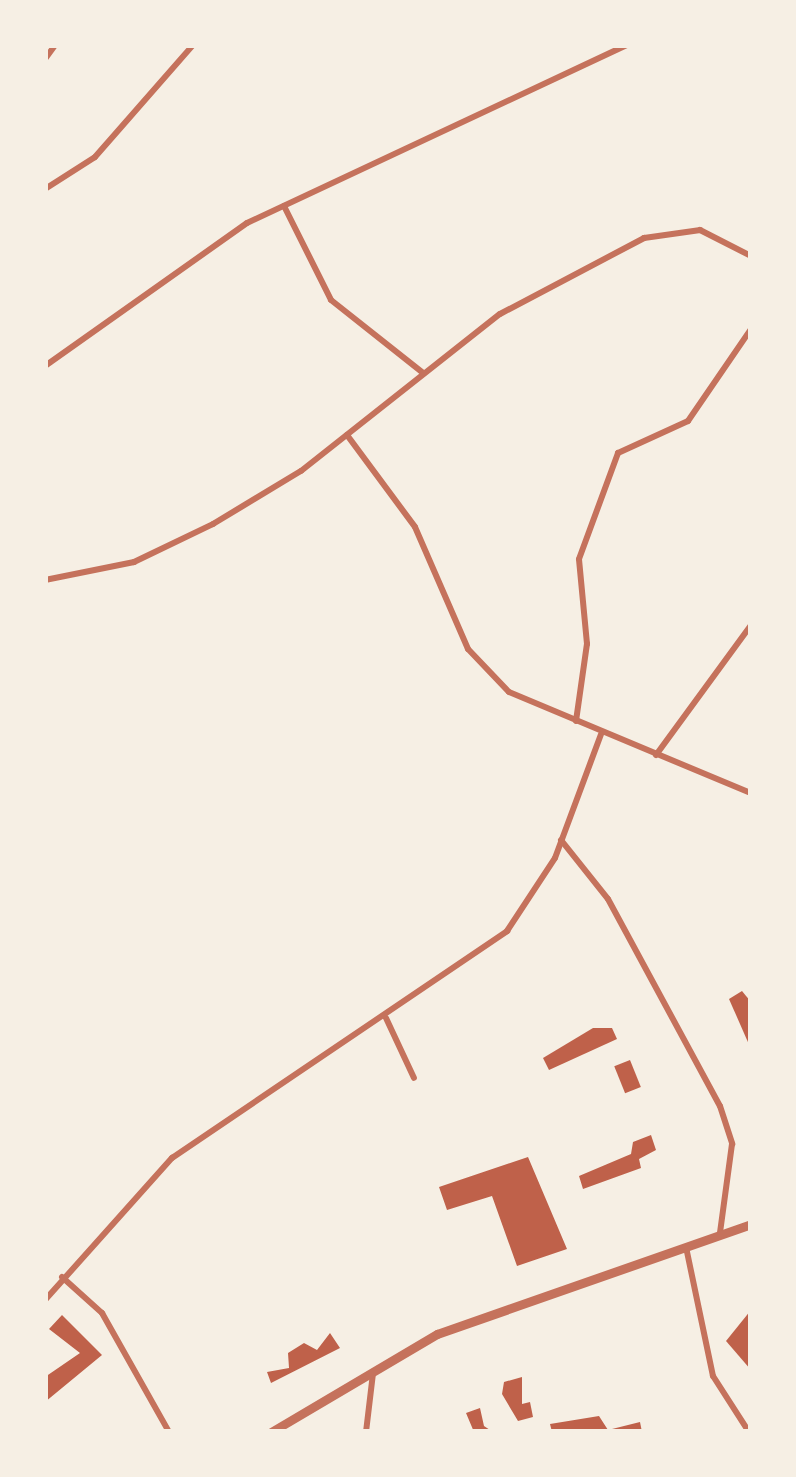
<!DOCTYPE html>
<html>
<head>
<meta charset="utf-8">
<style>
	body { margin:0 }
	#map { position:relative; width:796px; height:1477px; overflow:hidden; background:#f6efe4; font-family:"Fira Sans",sans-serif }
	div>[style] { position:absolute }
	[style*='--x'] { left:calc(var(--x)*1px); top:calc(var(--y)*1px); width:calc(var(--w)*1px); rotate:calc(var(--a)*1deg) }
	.building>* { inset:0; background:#bf614a; transform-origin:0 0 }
	.minor>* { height:6px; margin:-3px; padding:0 3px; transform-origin:3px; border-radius:3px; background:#c5725c }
	.tertiary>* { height:9px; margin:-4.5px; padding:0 4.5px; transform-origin:4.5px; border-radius:4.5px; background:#c5725c }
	span { translate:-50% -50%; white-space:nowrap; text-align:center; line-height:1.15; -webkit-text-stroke:8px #f6efe4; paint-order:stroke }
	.frame { position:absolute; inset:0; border:48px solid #f6efe4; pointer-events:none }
</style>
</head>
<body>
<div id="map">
	<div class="building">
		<div style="clip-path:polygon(742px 991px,751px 1002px,751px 1049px,729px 999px)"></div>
		<div style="clip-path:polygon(593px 1028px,612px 1028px,617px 1039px,549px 1070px,543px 1058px)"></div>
		<div style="left:630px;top:1060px;width:29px;height:17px;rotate:68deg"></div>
		<div style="clip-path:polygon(651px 1135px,656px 1150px,639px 1159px,641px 1168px,583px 1189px,579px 1176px,631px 1154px,633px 1142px)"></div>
		<div style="clip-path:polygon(528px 1157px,567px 1249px,517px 1266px,492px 1196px,447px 1210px,439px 1187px)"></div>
		<div style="clip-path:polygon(751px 1310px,751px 1370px,726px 1341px)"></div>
		<div style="clip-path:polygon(62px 1315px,102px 1355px,45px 1402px,45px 1377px,80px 1353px,49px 1329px)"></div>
		<div style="clip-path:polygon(330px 1333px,340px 1348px,271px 1383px,267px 1372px,289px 1368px,288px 1353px,304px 1343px,317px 1350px)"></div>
		<div style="clip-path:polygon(522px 1377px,522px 1404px,530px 1402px,533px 1417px,518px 1421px,502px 1394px,504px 1382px)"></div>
		<div style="clip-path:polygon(480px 1408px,484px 1426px,493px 1432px,474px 1432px,466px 1413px)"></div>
		<div style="clip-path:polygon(599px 1416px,608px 1430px,640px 1422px,642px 1432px,552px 1432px,550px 1424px)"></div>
	</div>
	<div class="minor">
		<div style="--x:45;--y:59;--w:17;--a:-54"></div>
		<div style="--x:45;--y:189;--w:59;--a:-32.6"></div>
		<div style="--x:95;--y:157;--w:149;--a:-48.8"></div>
		<div style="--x:284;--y:206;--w:105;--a:63.4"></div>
		<div style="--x:331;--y:300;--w:117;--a:38.4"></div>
		<div style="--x:45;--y:366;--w:247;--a:-35.3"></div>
		<div style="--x:247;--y:223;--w:420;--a:-25.1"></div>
		<div style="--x:347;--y:435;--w:114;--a:53.5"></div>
		<div style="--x:415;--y:527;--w:133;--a:66.5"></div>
		<div style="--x:468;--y:649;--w:59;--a:46.4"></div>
		<div style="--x:509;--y:692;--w:262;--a:22.7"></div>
		<div style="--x:45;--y:580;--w:91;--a:-11.4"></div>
		<div style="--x:134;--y:562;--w:88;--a:-25.7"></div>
		<div style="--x:213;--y:524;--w:103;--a:-31.1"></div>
		<div style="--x:301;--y:471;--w:253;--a:-38.3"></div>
		<div style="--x:500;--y:314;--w:163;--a:-27.8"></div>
		<div style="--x:644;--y:238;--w:57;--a:-8.1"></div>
		<div style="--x:700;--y:230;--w:57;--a:27"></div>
		<div style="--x:576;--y:721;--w:78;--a:-81.9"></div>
		<div style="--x:587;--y:644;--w:85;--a:-95.4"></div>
		<div style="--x:579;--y:559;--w:113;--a:-69.8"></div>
		<div style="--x:618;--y:453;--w:77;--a:-24.6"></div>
		<div style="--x:688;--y:421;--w:112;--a:-55.6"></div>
		<div style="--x:656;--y:755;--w:161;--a:-53.8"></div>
		<div style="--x:561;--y:840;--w:75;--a:51.5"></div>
		<div style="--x:608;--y:899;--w:235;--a:61.6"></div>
		<div style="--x:720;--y:1106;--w:40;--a:72"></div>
		<div style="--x:732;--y:1144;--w:90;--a:97.7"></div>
		<div style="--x:386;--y:1018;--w:66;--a:65"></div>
		<div style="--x:686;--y:1247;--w:132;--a:78.2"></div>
		<div style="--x:713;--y:1376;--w:67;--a:57.3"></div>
		<div style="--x:62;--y:1277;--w:54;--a:42"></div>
		<div style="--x:102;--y:1313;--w:137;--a:60.6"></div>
		<div style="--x:45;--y:1300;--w:191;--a:-48.2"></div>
		<div style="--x:172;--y:1158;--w:405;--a:-34.1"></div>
		<div style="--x:507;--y:931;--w:87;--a:-56.7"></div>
		<div style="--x:555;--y:858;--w:132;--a:-69.6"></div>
		<div style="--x:366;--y:1432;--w:59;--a:-83.2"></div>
	</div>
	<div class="tertiary">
		<div style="--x:271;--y:1432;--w:193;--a:-30.6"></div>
		<div style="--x:437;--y:1334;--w:333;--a:-19.3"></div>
	</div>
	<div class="frame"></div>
</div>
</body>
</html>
